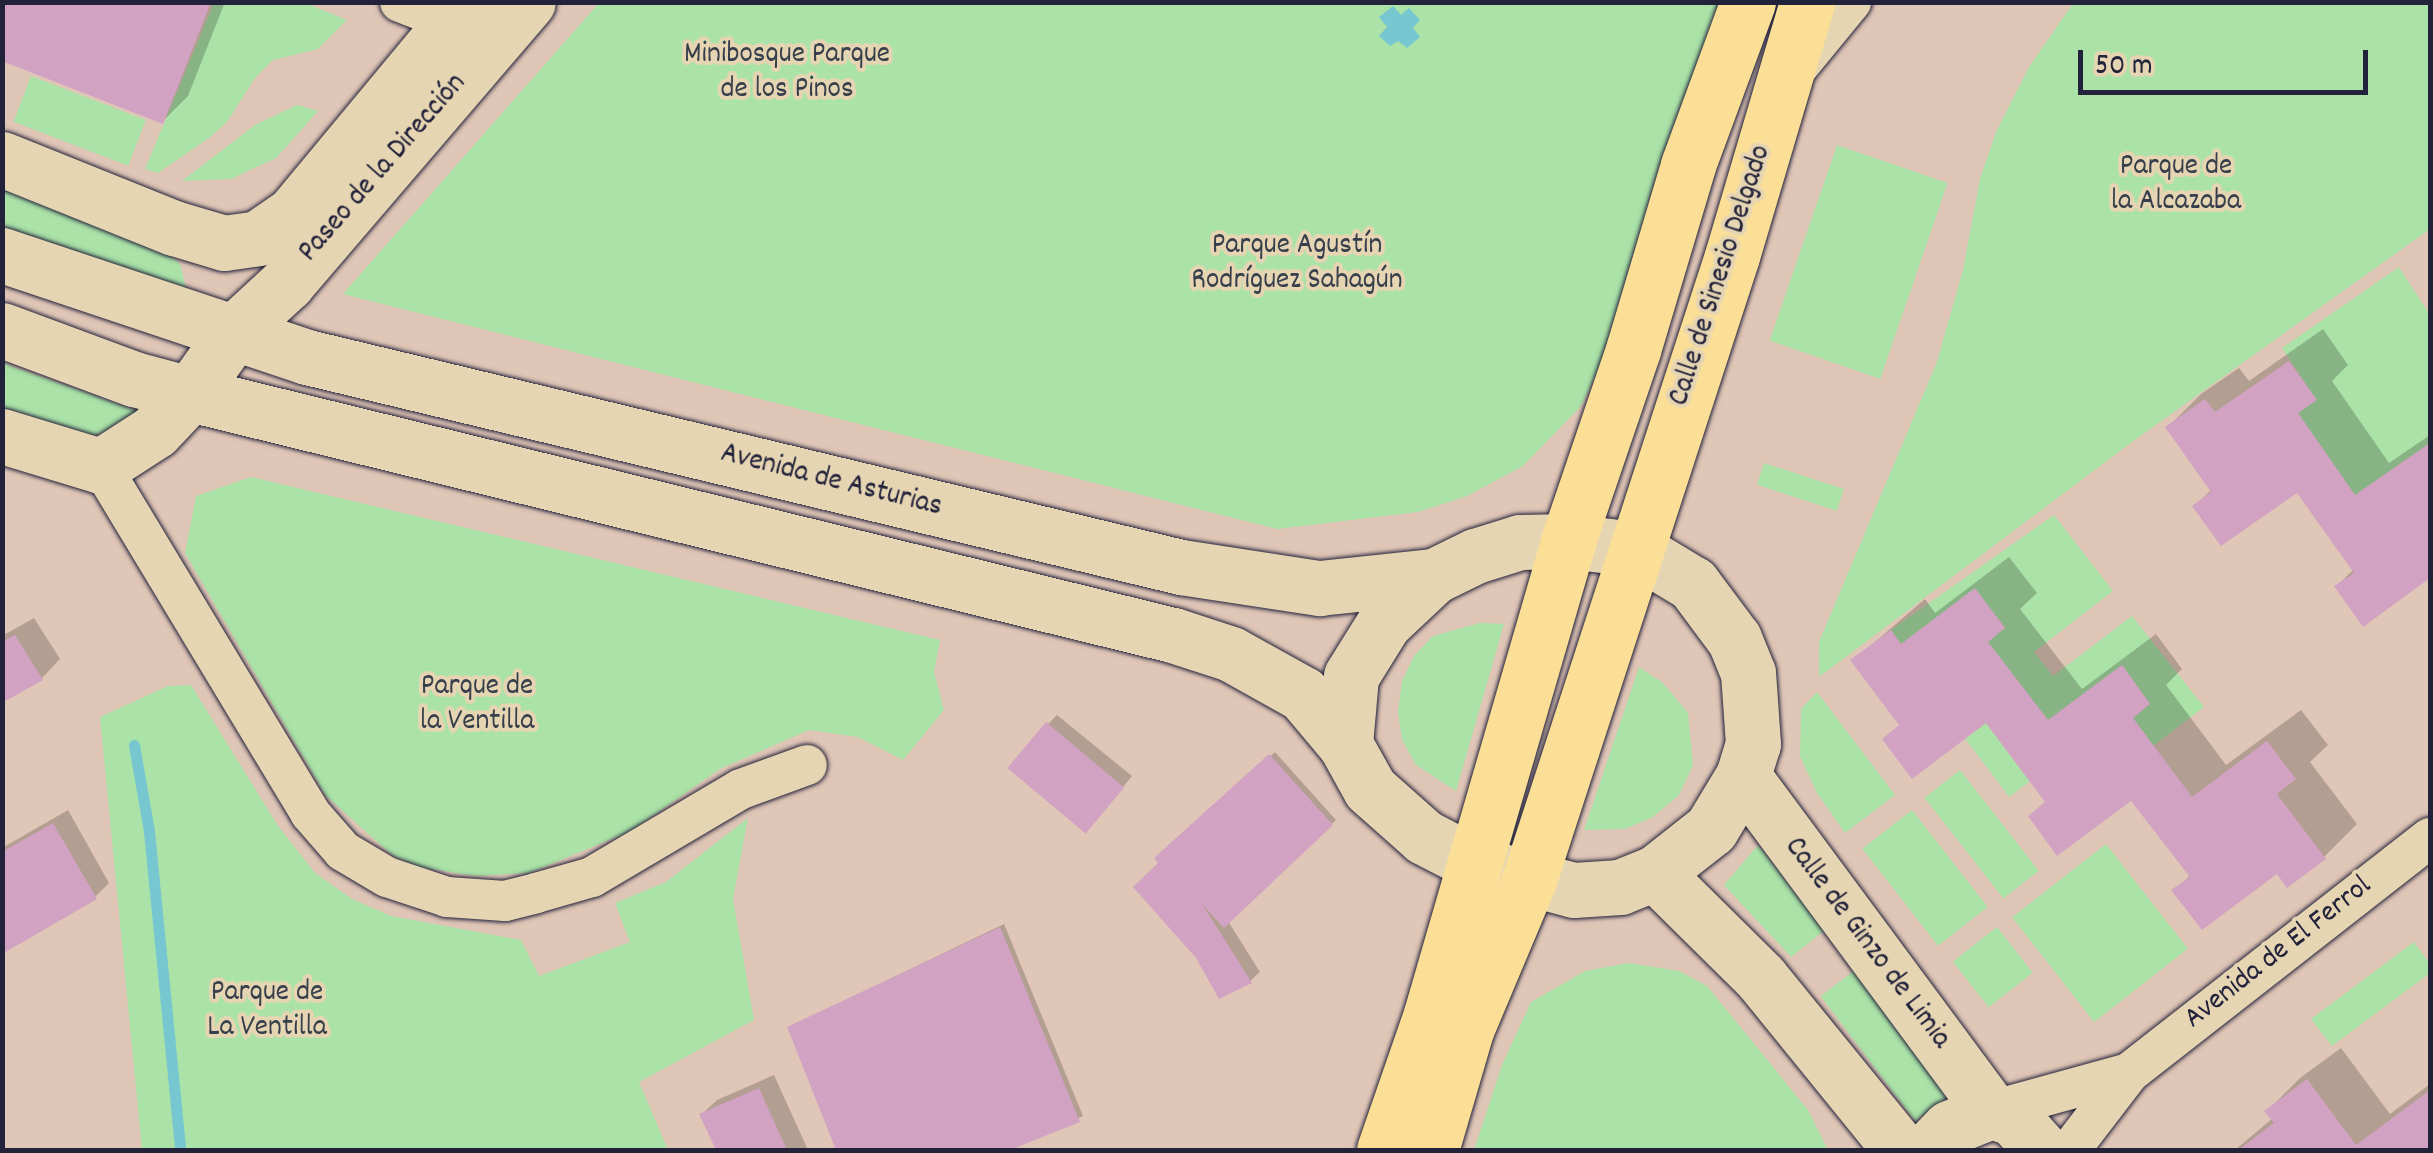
<!DOCTYPE html>
<html>
<head>
<meta charset="utf-8">
<style>
	body { margin:0 }
	#map { position:relative; width:2433px; height:1153px; overflow:hidden; background:#e0c6b7; font-family:Dekko,sans-serif }
	div>[style] { position:absolute }
	[style*='--x'] { left:calc(var(--x)*1px); top:calc(var(--y)*1px); width:calc(var(--w)*1px); rotate:calc(var(--a)*1deg) }
	.green>* { inset:0; background:#aae2a7; transform-origin:0 0 }
	.water>* { inset:0; background:#77c7d0 }
	.shadow>* { inset:0; background:#0003 }
	.stream>* { height:11px; margin:-5.5px; padding:0 5.5px; transform-origin:5.5px; border-radius:5.5px; background:#77c7d0 }
	.building>* { inset:0; background:#d1a2c2; transform-origin:0 0 }
	.roads { filter:drop-shadow(0 0 2px #22223b) drop-shadow(0 0 2px #22223b) }
	.street>* { height:40px; margin:-20px; padding:0 20px; transform-origin:20px; border-radius:20px; background:#e6d5b2 }
	.secondary>* { height:55px; margin:-27.5px; padding:0 27.5px; transform-origin:27.5px; border-radius:27.5px; background:#e6d5b2 }
	.primary>* { height:55px; margin:-27.5px; padding:0 27.5px; transform-origin:27.5px; border-radius:27.5px; background:#fbdf96 }
	span { translate:-50% -50%; white-space:nowrap; text-align:center; line-height:1.15; -webkit-text-stroke:8px #e6d5b2; paint-order:stroke }
	.park-label { font-size:30px; color:#363f4b }
	.street-label { font-size:30px; color:#22223b }
	.frame { position:absolute; inset:0; border:5px solid #22223b; pointer-events:none }
	.scale { position:absolute; left:2078px; top:50px; width:290px; height:45px; box-sizing:border-box; border:5px solid #22223b; border-top:0; padding-left:12px; font-size:30px; line-height:35px; white-space:nowrap; color:#22223b; -webkit-text-stroke:8px #e6d5b2; paint-order:stroke }
</style>
</head>
<body>
<div id="map">
	<div class="green">
		<div style="clip-path:polygon(2074px 2px,2430px 3px,2430px 229px,2136px 439px,1819px 677px,1819px 642px,1937px 362px,1963px 270px,1980px 179px,1996px 132px,2029px 67px)"></div>
		<div style="clip-path:polygon(214px 3px,305px 3px,347px 20px,318px 49px,273px 60px,255px 78px,227px 122px,209px 138px,158px 173px,145px 169px)"></div>
		<div style="clip-path:polygon(599px 3px,1721px 3px,1610px 347px,1581px 406px,1523px 466px,1467px 496px,1418px 512px,1277px 529px,343px 294px)"></div>
		<div style="left:31px;top:76px;width:123px;height:49px;rotate:21deg"></div>
		<div style="clip-path:polygon(297px 105px,318px 111px,276px 158px,231px 179px,182px 181px,255px 125px)"></div>
		<div style="left:1837px;top:145px;width:117px;height:207px;rotate:19deg"></div>
		<div style="clip-path:polygon(2px 183px,154px 244px,180px 264px,189px 300px,3px 227px)"></div>
		<div style="clip-path:polygon(2399px 267px,2430px 315px,2430px 443px,2355px 495px,2298px 413px,2316px 399px,2282px 348px)"></div>
		<div style="clip-path:polygon(2px 363px,138px 411px,107px 433px,83px 436px,3px 410px)"></div>
		<div style="left:1764px;top:463px;width:84px;height:23px;rotate:18deg"></div>
		<div style="clip-path:polygon(251px 477px,940px 640px,934px 672px,944px 710px,903px 760px,858px 737px,809px 730px,720px 769px,631px 831px,529px 873px,476px 876px,417px 867px,392px 855px,326px 796px,185px 553px,196px 496px)"></div>
		<div style="clip-path:polygon(2054px 515px,2113px 591px,2034px 652px,2053px 676px,2132px 616px,2204px 707px,2153px 746px,2133px 718px,2150px 704px,2122px 665px,2048px 720px,1988px 642px,2005px 627px,1975px 589px,1901px 644px,1891px 630px)"></div>
		<div style="clip-path:polygon(1480px 623px,1504px 624px,1456px 791px,1416px 765px,1402px 740px,1398px 712px,1402px 681px,1414px 656px,1433px 636px)"></div>
		<div style="clip-path:polygon(1639px 667px,1663px 683px,1688px 713px,1693px 765px,1679px 795px,1653px 817px,1625px 829px,1584px 830px)"></div>
		<div style="clip-path:polygon(191px 685px,278px 826px,315px 873px,352px 899px,391px 916px,521px 940px,539px 976px,630px 942px,615px 903px,666px 882px,748px 818px,733px 899px,754px 1020px,639px 1082px,668px 1150px,142px 1150px,100px 717px,168px 686px)"></div>
		<div style="clip-path:polygon(1817px 692px,1895px 795px,1845px 833px,1817px 793px,1800px 756px,1801px 709px)"></div>
		<div style="left:1986px;top:723px;width:73px;height:26px;rotate:53deg"></div>
		<div style="left:1960px;top:770px;width:128px;height:45px;rotate:52deg"></div>
		<div style="left:1912px;top:810px;width:123px;height:63px;rotate:52deg"></div>
		<div style="left:2106px;top:844px;width:133px;height:119px;rotate:52deg"></div>
		<div style="clip-path:polygon(1758px 845px,1825px 930px,1791px 957px,1724px 885px)"></div>
		<div style="left:1997px;top:927px;width:58px;height:56px;rotate:52deg"></div>
		<div style="clip-path:polygon(2414px 942px,2430px 964px,2430px 973px,2332px 1046px,2311px 1019px)"></div>
		<div style="clip-path:polygon(1629px 963px,1679px 971px,1707px 986px,1808px 1110px,1828px 1150px,1474px 1150px,1502px 1065px,1531px 1002px,1585px 971px)"></div>
		<div style="left:1855px;top:970px;width:157px;height:43px;rotate:53deg"></div>
	</div>
	<div class="water">
		<div style="clip-path:polygon(1393px 6px,1401px 15px,1409px 8px,1420px 20px,1413px 28px,1420px 37px,1407px 48px,1398px 41px,1390px 46px,1379px 36px,1387px 27px,1379px 17px)"></div>
	</div>
	<div class="shadow">
		<div style="clip-path:polygon(2px 2px,225px 2px,188px 96px,163px 121px)"></div>
		<div style="clip-path:polygon(2323px 329px,2348px 365px,2332px 381px,2389px 463px,2430px 435px,2430px 575px,2363px 623px,2337px 586px,2354px 569px,2298px 489px,2195px 506px,2212px 489px,2168px 427px,2201px 394px,2239px 368px,2249px 381px)"></div>
		<div style="clip-path:polygon(2009px 557px,2037px 593px,2020px 609px,2082px 689px,2156px 634px,2182px 669px,2166px 685px,2226px 765px,2301px 710px,2328px 745px,2310px 762px,2357px 824px,2324px 857px,2175px 891px,2191px 874px,2132px 798px,2031px 816px,2047px 800px,1986px 720px,1901px 723px,1854px 660px,1925px 599px,1935px 613px)"></div>
		<div style="clip-path:polygon(34px 618px,60px 659px,42px 678px,2px 700px,2px 636px)"></div>
		<div style="clip-path:polygon(1057px 715px,1132px 776px,1096px 820px,1048px 724px)"></div>
		<div style="clip-path:polygon(1275px 752px,1336px 820px,1228px 921px,1260px 972px,1250px 981px,1162px 862px,1162px 854px)"></div>
		<div style="clip-path:polygon(68px 810px,109px 883px,95px 897px,2px 951px,2px 848px)"></div>
		<div style="clip-path:polygon(1004px 924px,1083px 1116px,1004px 1150px,839px 1150px,790px 1027px)"></div>
		<div style="clip-path:polygon(2341px 1048px,2390px 1114px,2430px 1084px,2430px 1150px,2235px 1150px,2273px 1118px,2267px 1111px,2300px 1078px)"></div>
		<div style="clip-path:polygon(774px 1075px,808px 1150px,718px 1150px,702px 1114px,717px 1100px)"></div>
	</div>
	<div class="stream">
		<div style="--x:134;--y:745;--w:87;--a:80.1"></div>
		<div style="--x:149;--y:831;--w:321;--a:84.4"></div>
	</div>
	<div class="building">
		<div style="clip-path:polygon(2px 2px,211px 2px,163px 124px,2px 61px)"></div>
		<div style="clip-path:polygon(2289px 361px,2317px 400px,2298px 413px,2355px 495px,2430px 443px,2430px 578px,2363px 627px,2334px 586px,2354px 573px,2297px 493px,2221px 546px,2192px 506px,2211px 492px,2165px 427px,2205px 399px,2215px 412px)"></div>
		<div style="clip-path:polygon(1975px 588px,2005px 628px,1988px 642px,2048px 720px,2122px 665px,2150px 704px,2133px 718px,2192px 797px,2267px 741px,2296px 779px,2277px 794px,2326px 859px,2287px 888px,2277px 874px,2202px 930px,2171px 890px,2190px 877px,2131px 801px,2057px 856px,2028px 816px,2045px 802px,1986px 723px,1912px 779px,1882px 739px,1899px 725px,1850px 660px,1891px 630px,1901px 644px)"></div>
		<div style="clip-path:polygon(15px 635px,43px 680px,2px 703px,2px 642px)"></div>
		<div style="left:1046px;top:722px;width:102px;height:60px;rotate:40deg"></div>
		<div style="clip-path:polygon(1269px 754px,1333px 825px,1224px 928px,1202px 904px,1252px 983px,1219px 999px,1196px 958px,1133px 887px,1158px 863px,1154px 858px)"></div>
		<div style="clip-path:polygon(53px 823px,97px 899px,2px 954px,2px 852px)"></div>
		<div style="clip-path:polygon(1000px 927px,1080px 1122px,1010px 1150px,836px 1150px,787px 1027px)"></div>
		<div style="clip-path:polygon(2307px 1079px,2356px 1145px,2430px 1090px,2430px 1150px,2238px 1150px,2274px 1123px,2264px 1111px)"></div>
		<div style="clip-path:polygon(759px 1088px,787px 1150px,716px 1150px,699px 1114px)"></div>
	</div>
	<div class="roads">
		<div class="street">
			<div style="--x:400;--y:2;--w:56;--a:21"></div>
			<div style="--x:1796;--y:69;--w:87;--a:-50.6"></div>
			<div style="--x:101;--y:466;--w:405;--a:58.9"></div>
			<div style="--x:310;--y:813;--w:50;--a:49"></div>
			<div style="--x:343;--y:851;--w:51;--a:30.6"></div>
			<div style="--x:387;--y:877;--w:63;--a:18.4"></div>
			<div style="--x:447;--y:897;--w:58;--a:3.9"></div>
			<div style="--x:505;--y:901;--w:32;--a:-14"></div>
			<div style="--x:536;--y:893;--w:58;--a:-15.9"></div>
			<div style="--x:592;--y:877;--w:173;--a:-30.6"></div>
			<div style="--x:741;--y:789;--w:70;--a:-20"></div>
			<div style="--x:1991;--y:1111;--w:143;--a:-15.4"></div>
			<div style="--x:2070;--y:1150;--w:97;--a:-52.5"></div>
			<div style="--x:2129;--y:1073;--w:382;--a:-38"></div>
		</div>
		<div class="secondary">
			<div style="--x:2;--y:159;--w:185;--a:21.9"></div>
			<div style="--x:174;--y:228;--w:52;--a:16.7"></div>
			<div style="--x:224;--y:243;--w:34;--a:-8"></div>
			<div style="--x:258;--y:238;--w:42;--a:-34.4"></div>
			<div style="--x:293;--y:214;--w:276;--a:-50.3"></div>
			<div style="--x:2;--y:255;--w:322;--a:18.5"></div>
			<div style="--x:307;--y:357;--w:899;--a:13.51"></div>
			<div style="--x:1181;--y:567;--w:140;--a:8.7"></div>
			<div style="--x:1319;--y:588;--w:116;--a:-6"></div>
			<div style="--x:2;--y:330;--w:141;--a:20.4"></div>
			<div style="--x:134;--y:379;--w:58;--a:15"></div>
			<div style="--x:190;--y:394;--w:1012;--a:13.78"></div>
			<div style="--x:1173;--y:635;--w:61;--a:18.1"></div>
			<div style="--x:1231;--y:654;--w:82;--a:29.1"></div>
			<div style="--x:1303;--y:694;--w:65;--a:50"></div>
			<div style="--x:1345;--y:744;--w:51;--a:60.9"></div>
			<div style="--x:1370;--y:789;--w:72;--a:41.6"></div>
			<div style="--x:1424;--y:837;--w:59;--a:27.4"></div>
			<div style="--x:1476;--y:864;--w:101;--a:14.9"></div>
			<div style="--x:1574;--y:890;--w:46;--a:-3.7"></div>
			<div style="--x:1620;--y:887;--w:38;--a:-22"></div>
			<div style="--x:1655;--y:873;--w:71;--a:-38.2"></div>
			<div style="--x:1711;--y:829;--w:62;--a:-58.9"></div>
			<div style="--x:1743;--y:776;--w:34;--a:-73"></div>
			<div style="--x:1753;--y:744;--w:71;--a:-94"></div>
			<div style="--x:1748;--y:673;--w:37;--a:-112"></div>
			<div style="--x:1734;--y:639;--w:69;--a:-126.7"></div>
			<div style="--x:1693;--y:584;--w:68;--a:-148.9"></div>
			<div style="--x:1635;--y:549;--w:67;--a:-173.2"></div>
			<div style="--x:1568;--y:541;--w:48;--a:178.8"></div>
			<div style="--x:1520;--y:542;--w:47;--a:162.7"></div>
			<div style="--x:1475;--y:556;--w:46;--a:154"></div>
			<div style="--x:1434;--y:576;--w:69;--a:136.8"></div>
			<div style="--x:1384;--y:623;--w:62;--a:121.9"></div>
			<div style="--x:1351;--y:676;--w:68;--a:95"></div>
			<div style="--x:2;--y:436;--w:103;--a:16.9"></div>
			<div style="--x:101;--y:466;--w:64;--a:-32.9"></div>
			<div style="--x:155;--y:431;--w:51;--a:-46.6"></div>
			<div style="--x:190;--y:394;--w:77;--a:-54.5"></div>
			<div style="--x:235;--y:331;--w:71;--a:-42.7"></div>
			<div style="--x:287;--y:283;--w:370;--a:-49.4"></div>
			<div style="--x:1743;--y:776;--w:417;--a:53.5"></div>
			<div style="--x:1655;--y:873;--w:149;--a:44.7"></div>
			<div style="--x:1761;--y:978;--w:222;--a:50.9"></div>
			<div style="--x:1928;--y:1150;--w:30;--a:-46"></div>
			<div style="--x:1949;--y:1128;--w:45;--a:-22"></div>
			<div style="--x:1991;--y:1111;--w:23;--a:18"></div>
			<div style="--x:2013;--y:1118;--w:43;--a:47.8"></div>
		</div>
		<div class="primary">
			<div style="--x:1384;--y:1150;--w:144;--a:-70.9"></div>
			<div style="--x:1431;--y:1014;--w:492;--a:-73.8"></div>
			<div style="--x:1568;--y:541;--w:202;--a:-71.2"></div>
			<div style="--x:1633;--y:350;--w:193;--a:-73.4"></div>
			<div style="--x:1688;--y:165;--w:174;--a:-69.8"></div>
			<div style="--x:1431;--y:1150;--w:125;--a:-73.7"></div>
			<div style="--x:1466;--y:1030;--w:163;--a:-67.2"></div>
			<div style="--x:1529;--y:880;--w:656;--a:-71.98"></div>
			<div style="--x:1732;--y:256;--w:265;--a:-73.5"></div>
		</div>
	</div>
	<div class="park-label">
		<span style="left:787px;top:73px">Minibosque Parque<br>de los Pinos</span>
		<span style="left:2176px;top:185px">Parque de<br>la Alcazaba</span>
		<span style="left:1297px;top:264px">Parque Agustín<br>Rodríguez Sahagún</span>
		<span style="left:477px;top:705px">Parque de<br>la Ventilla</span>
		<span style="left:267px;top:1011px">Parque de<br>La Ventilla</span>
	</div>
	<div class="street-label">
		<span style="left:384px;top:169px;rotate:-49deg">Paseo de la Dirección</span>
		<span style="left:1722px;top:276px;rotate:-72deg">Calle de Sinesio Delgado</span>
		<span style="left:831px;top:482px;rotate:14deg">Avenida de Asturias</span>
		<span style="left:1866px;top:944px;rotate:53deg">Calle de Ginzo de Limia</span>
		<span style="left:2279px;top:954px;rotate:-38deg">Avenida de El Ferrol</span>
	</div>
	<div class="frame"></div>
	<div class="scale">50 m</div>
</div>
</body>
</html>
